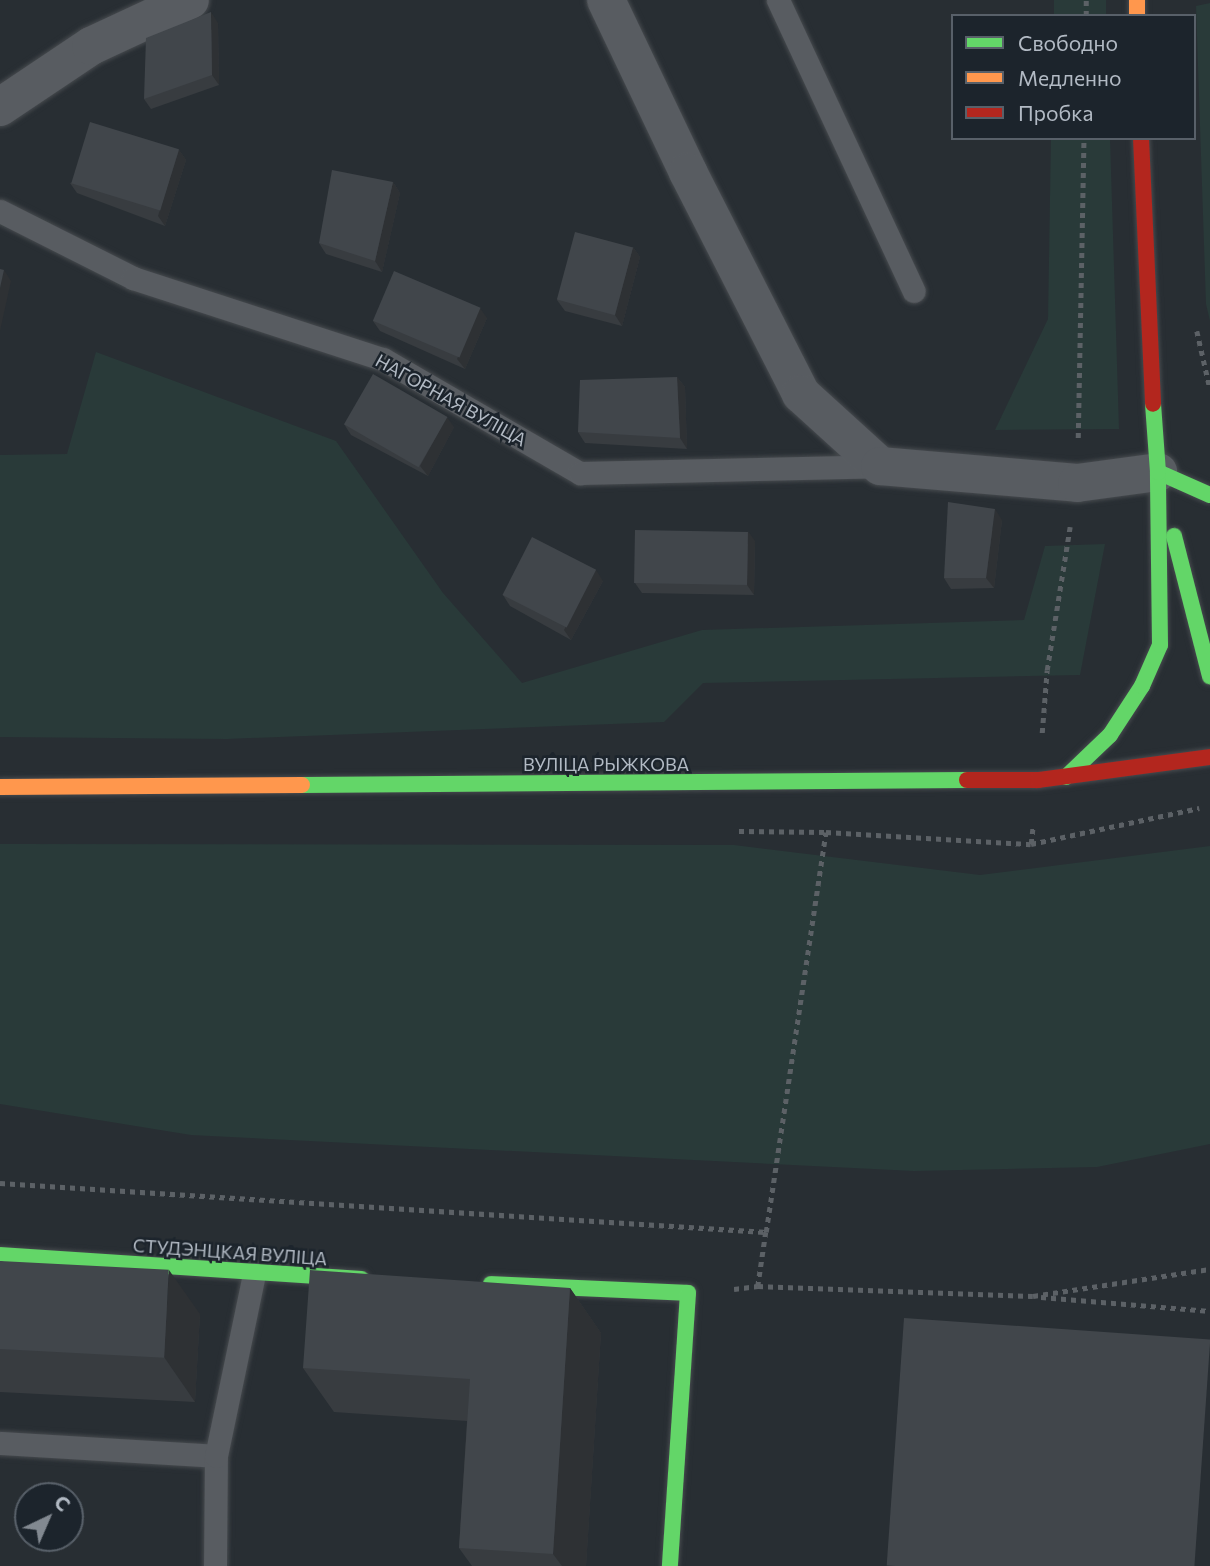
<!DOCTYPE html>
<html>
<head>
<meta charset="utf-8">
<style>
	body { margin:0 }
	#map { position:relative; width:1210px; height:1566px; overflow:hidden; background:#282e33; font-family:Commissioner,sans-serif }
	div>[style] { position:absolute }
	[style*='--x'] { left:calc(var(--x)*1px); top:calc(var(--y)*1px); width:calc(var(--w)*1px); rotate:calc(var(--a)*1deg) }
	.green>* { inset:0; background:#293a39; transform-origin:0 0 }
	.path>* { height:4.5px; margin-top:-2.25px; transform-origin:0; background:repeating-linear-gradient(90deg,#5c6166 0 5px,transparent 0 10px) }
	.roads { filter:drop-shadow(0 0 2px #464a4e) drop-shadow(0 0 2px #464a4e) }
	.lane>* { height:23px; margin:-11.5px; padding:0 11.5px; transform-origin:11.5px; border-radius:11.5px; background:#585c61 }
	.street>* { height:38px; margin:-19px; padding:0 19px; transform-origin:19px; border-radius:19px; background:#585c61 }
	.fast>* { height:16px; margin:-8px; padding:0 8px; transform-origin:8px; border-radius:8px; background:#63d668 }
	.slow>* { height:16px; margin:-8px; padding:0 8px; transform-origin:8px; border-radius:8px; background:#ff974d }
	.jam>* { height:16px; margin:-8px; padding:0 8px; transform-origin:8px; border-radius:8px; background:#b3261e }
	.wall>* { inset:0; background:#383c40 }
	.shaded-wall>* { inset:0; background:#2e3134 }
	.building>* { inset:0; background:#41464b; transform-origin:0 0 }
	span { translate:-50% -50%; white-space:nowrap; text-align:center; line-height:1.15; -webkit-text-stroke:5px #1c242c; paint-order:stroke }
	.street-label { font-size:18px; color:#b2bac4 }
	.legend { position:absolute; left:951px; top:14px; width:245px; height:126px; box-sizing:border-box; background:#1c242c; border:2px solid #586069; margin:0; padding:9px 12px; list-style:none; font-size:21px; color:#b2bac4 }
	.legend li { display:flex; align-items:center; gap:14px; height:35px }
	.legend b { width:35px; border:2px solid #586069 }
	.north { position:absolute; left:14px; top:1482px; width:70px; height:70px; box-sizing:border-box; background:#1c242c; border:2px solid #586069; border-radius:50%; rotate:44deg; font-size:19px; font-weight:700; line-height:28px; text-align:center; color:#b2bac4 }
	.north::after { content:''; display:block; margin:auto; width:24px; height:32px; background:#828991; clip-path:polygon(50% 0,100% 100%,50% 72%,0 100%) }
</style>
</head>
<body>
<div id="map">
	<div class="green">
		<div style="left:1054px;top:0;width:52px;height:16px"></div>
		<div style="clip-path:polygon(1210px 3px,1210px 321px,1206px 304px,1196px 6px)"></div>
		<div style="clip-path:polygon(1051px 138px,1110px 138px,1119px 429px,995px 430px,1048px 319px)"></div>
		<div style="clip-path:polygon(96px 352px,336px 441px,443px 593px,522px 683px,702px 630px,1024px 620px,1045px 546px,1105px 544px,1080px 675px,703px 683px,664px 722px,227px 739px,0 737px,0 455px,67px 454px)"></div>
		<div style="clip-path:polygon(0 844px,734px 845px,980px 875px,1210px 846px,1210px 1144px,1097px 1167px,914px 1171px,191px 1135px,0 1104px)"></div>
	</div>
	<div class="path">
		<div style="--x:1086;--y:16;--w:16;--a:-90"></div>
		<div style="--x:1197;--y:331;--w:58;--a:77.2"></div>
		<div style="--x:1078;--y:438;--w:300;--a:-88.9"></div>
		<div style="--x:1042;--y:733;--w:63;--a:-85.5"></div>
		<div style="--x:1047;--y:670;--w:145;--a:-80.9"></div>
		<div style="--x:739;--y:831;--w:87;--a:0.7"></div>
		<div style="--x:826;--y:832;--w:205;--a:3.4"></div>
		<div style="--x:1031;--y:844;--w:172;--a:-12.1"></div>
		<div style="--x:1031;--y:844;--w:18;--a:-84"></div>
		<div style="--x:0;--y:1183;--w:768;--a:3.66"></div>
		<div style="--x:766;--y:1232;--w:55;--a:98.4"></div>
		<div style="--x:766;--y:1232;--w:404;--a:-81.5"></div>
		<div style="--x:734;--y:1289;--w:24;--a:-7"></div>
		<div style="--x:758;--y:1286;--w:275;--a:2.1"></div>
		<div style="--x:1033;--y:1296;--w:179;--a:-8.7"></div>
		<div style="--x:1041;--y:1297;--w:170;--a:4.7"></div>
	</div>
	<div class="roads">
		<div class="lane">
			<div style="--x:778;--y:0;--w:321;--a:65"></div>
			<div style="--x:0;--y:211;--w:149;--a:26.7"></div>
			<div style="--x:133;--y:278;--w:263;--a:18"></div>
			<div style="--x:383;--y:359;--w:228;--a:30.1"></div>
			<div style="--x:580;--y:473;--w:300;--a:-1.3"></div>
			<div style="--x:0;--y:1443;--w:216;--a:3.4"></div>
			<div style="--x:215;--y:1566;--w:110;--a:-89.5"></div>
			<div style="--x:216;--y:1456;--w:186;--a:-78.2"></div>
		</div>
		<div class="street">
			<div style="--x:606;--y:0;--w:191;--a:64.5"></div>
			<div style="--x:688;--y:172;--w:249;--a:63"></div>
			<div style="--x:801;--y:394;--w:107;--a:42.3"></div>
			<div style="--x:880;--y:466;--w:198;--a:4.9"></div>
			<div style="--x:1077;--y:483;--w:82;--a:-7.7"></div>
			<div style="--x:0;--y:107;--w:110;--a:-33.8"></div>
			<div style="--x:91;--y:46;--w:109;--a:-24.9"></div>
		</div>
		<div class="fast">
			<div style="--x:1158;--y:472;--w:57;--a:23.9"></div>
			<div style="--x:1174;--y:536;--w:145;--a:75.6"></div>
			<div style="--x:1066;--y:777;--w:61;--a:-43.7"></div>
			<div style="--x:1110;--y:735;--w:59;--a:-56.9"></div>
			<div style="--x:1142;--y:686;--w:45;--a:-66.3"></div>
			<div style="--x:1160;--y:645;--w:173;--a:-90.7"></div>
			<div style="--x:1158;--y:472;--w:68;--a:-94.2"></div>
			<div style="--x:302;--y:785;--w:665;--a:-0.43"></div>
			<div style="--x:0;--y:1255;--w:362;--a:3.8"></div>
			<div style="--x:491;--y:1284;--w:197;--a:2.6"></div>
			<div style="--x:688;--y:1293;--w:274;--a:93.8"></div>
		</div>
		<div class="slow">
			<div style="--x:1137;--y:0;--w:16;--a:90"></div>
			<div style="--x:0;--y:787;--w:302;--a:-0.4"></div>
		</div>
		<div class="jam">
			<div style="--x:1141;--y:138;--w:266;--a:87.4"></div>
			<div style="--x:967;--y:780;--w:71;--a:0"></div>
			<div style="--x:1038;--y:780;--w:174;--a:-7.6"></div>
		</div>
	</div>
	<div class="wall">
		<div style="clip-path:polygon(218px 23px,219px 85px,151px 109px,144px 99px)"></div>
		<div style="clip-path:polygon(179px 150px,186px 160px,165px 226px,77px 193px,70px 183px)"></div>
		<div style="clip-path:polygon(393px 182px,400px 193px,382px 272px,326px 254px,319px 243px)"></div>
		<div style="clip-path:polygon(633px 247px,640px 257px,622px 326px,565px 311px,557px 300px)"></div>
		<div style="clip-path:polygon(487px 318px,465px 369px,380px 331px,373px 321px)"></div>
		<div style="clip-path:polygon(677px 377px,685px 387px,687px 449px,585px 443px,578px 432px)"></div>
		<div style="clip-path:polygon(344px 424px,454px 427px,428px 476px,351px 435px)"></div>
		<div style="clip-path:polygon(1002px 520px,994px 588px,951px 589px,944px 578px)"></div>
		<div style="clip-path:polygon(755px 541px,754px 595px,642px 593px,635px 583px)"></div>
		<div style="clip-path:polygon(603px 581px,571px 640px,510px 606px,503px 595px)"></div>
		<div style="clip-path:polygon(0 1261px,200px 1314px,195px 1402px,0 1392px)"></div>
		<div style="clip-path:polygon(570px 1288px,601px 1333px,586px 1566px,472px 1566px,459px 1548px,467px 1421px,334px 1412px,303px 1368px)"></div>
	</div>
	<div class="shaded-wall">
		<div style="clip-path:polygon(211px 12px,218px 23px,219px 85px,212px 75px)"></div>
		<div style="clip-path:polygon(179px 150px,186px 160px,165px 226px,158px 216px)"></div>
		<div style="clip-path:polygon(393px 182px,400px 193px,382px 272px,375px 261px)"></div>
		<div style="clip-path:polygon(633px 247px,640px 257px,622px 326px,615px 315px)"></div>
		<div style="clip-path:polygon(4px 270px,11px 281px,0 331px,0 288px)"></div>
		<div style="clip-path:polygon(480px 308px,487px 318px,465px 369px,457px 359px)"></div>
		<div style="clip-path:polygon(677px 377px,685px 387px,687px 449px,680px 438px)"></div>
		<div style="clip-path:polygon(447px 417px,454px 427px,428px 476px,420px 466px)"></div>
		<div style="clip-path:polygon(995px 509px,1002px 520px,994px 588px,986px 578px)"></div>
		<div style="clip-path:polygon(748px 531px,755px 541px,754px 595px,747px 585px)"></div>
		<div style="clip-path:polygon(596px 570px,603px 581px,571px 640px,564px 630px)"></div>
		<div style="clip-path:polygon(169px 1270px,200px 1314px,195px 1402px,164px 1357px)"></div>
		<div style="clip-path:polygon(570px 1288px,601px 1333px,586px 1566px,562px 1566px,553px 1554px)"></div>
	</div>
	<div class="building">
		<div style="clip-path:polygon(211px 12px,212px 75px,144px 99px,146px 38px)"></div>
		<div style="left:90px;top:122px;width:93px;height:64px;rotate:17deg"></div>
		<div style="clip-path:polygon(332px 170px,393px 182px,375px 261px,319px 243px)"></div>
		<div style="left:575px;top:232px;width:60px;height:70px;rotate:15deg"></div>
		<div style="clip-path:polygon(0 269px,4px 270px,0 288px)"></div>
		<div style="left:394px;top:271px;width:94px;height:54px;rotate:23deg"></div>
		<div style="left:373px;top:374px;width:86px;height:58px;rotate:30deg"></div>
		<div style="clip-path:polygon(677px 377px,680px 438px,578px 432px,580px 380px)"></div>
		<div style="clip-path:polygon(948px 502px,995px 509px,986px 578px,944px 578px)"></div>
		<div style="left:635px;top:530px;width:113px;height:53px;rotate:1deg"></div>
		<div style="left:532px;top:537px;width:72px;height:65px;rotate:27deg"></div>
		<div style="left:0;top:1261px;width:169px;height:88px;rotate:3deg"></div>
		<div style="clip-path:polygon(310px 1270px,570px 1288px,553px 1554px,459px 1548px,470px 1379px,303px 1368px)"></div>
		<div style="left:904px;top:1318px;width:307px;height:248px;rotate:4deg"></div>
	</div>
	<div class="street-label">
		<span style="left:451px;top:400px;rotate:29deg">НАГОРНАЯ ВУЛІЦА</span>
		<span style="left:606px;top:764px">ВУЛІЦА РЫЖКОВА</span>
		<span style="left:230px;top:1252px;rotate:4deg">СТУДЭНЦКАЯ ВУЛІЦА</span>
	</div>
	<ul class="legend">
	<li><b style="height:9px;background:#63d668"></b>Свободно</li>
	<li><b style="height:9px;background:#ff974d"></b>Медленно</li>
	<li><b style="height:9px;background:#b3261e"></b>Пробка</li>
	</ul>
	<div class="north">С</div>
</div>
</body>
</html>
